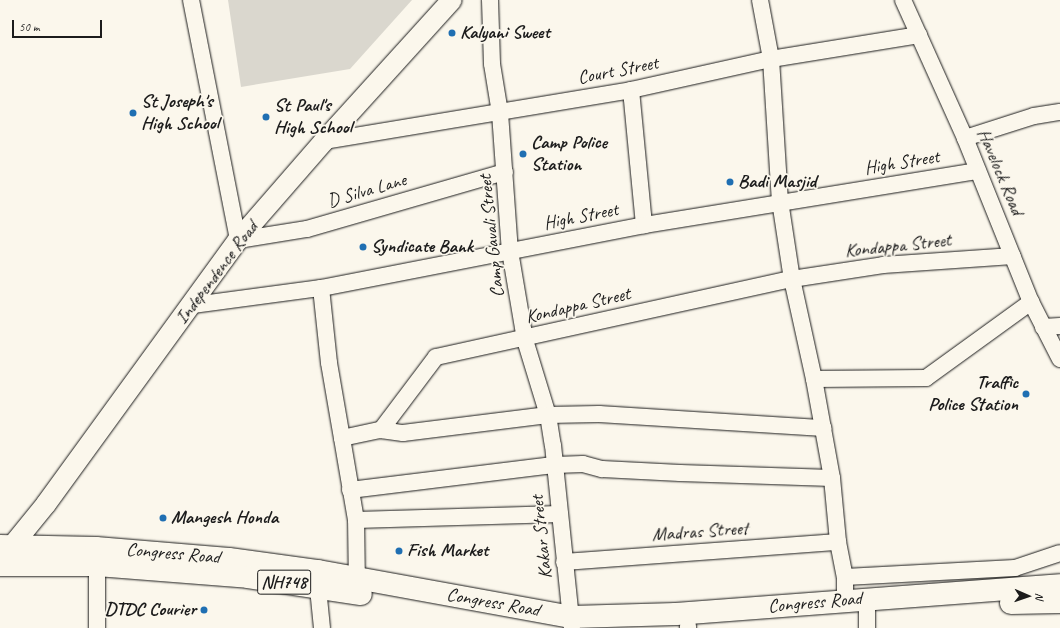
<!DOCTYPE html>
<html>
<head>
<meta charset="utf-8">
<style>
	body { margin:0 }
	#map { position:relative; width:1060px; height:628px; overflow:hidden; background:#fbf7ec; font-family:Caveat,sans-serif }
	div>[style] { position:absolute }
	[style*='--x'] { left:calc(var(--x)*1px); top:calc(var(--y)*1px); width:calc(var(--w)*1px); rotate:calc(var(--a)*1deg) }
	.green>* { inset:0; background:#dad7ce }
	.roads { filter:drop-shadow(0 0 1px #1c1c1c) drop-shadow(0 0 1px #1c1c1c) }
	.minor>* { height:16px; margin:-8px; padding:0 8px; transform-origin:8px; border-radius:8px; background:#fbf7ec }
	.major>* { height:20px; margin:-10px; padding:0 10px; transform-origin:10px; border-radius:10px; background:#fbf7ec }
	.highway>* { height:22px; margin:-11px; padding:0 11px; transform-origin:11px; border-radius:11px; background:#fbf7ec }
	.dots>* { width:11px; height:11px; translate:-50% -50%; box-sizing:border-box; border:2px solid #fbf7ec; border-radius:50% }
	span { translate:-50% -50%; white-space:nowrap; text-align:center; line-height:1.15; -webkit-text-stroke:3.5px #fbf7ec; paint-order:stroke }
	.shield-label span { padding:1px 3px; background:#fbf7ec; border:1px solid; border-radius:3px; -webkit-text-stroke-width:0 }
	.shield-label { font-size:18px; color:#1c1c1c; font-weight:700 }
	.poi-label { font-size:19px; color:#1c1c1c; font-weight:700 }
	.left { translate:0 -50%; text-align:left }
	.right { translate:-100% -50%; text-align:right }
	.street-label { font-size:19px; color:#1c1c1c }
	.north { position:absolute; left:1008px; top:576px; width:40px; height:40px; -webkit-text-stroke:3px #fbf7ec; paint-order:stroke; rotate:92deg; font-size:11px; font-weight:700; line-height:16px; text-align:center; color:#1c1c1c }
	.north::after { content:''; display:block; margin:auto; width:14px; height:18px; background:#1c1c1c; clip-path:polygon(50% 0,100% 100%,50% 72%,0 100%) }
	.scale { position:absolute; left:12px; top:20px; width:90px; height:18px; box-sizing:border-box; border:2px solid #1c1c1c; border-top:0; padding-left:5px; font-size:12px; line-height:14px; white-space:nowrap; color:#1c1c1c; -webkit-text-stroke:3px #fbf7ec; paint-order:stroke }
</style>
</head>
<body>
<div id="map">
	<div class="green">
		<div style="clip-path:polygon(228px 0,412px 0,350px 69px,241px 87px)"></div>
	</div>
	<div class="roads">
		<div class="minor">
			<div style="--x:191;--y:0;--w:245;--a:78.9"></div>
			<div style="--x:238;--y:240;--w:70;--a:-9.1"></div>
			<div style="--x:307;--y:229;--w:206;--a:-16.1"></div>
			<div style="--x:490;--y:0;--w:64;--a:88.2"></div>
			<div style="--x:492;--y:64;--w:50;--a:80.7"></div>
			<div style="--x:500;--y:113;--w:138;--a:85.9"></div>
			<div style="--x:510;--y:251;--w:90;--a:80.4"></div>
			<div style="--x:525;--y:340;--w:78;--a:73"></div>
			<div style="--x:548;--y:415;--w:30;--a:81"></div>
			<div style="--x:553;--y:445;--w:184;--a:84.1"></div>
			<div style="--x:760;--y:0;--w:60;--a:79.4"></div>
			<div style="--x:771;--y:59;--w:142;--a:86.4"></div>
			<div style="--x:780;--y:201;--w:79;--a:81.3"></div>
			<div style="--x:792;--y:279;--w:102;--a:77.6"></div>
			<div style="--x:814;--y:379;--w:101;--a:79.7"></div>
			<div style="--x:832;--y:478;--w:64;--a:84.6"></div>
			<div style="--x:838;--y:542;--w:36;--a:79"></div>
			<div style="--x:845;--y:577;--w:24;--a:90"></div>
			<div style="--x:903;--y:0;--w:151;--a:65.8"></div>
			<div style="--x:965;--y:138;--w:177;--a:68.1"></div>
			<div style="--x:1031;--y:302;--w:64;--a:63"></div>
			<div style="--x:631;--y:90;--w:136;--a:84.5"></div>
			<div style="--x:965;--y:138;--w:72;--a:-17.7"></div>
			<div style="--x:1034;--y:116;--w:26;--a:-9"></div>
			<div style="--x:324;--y:141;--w:311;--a:-9.4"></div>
			<div style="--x:631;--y:90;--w:143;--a:-12.5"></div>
			<div style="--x:771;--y:59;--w:150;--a:-9.2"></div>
			<div style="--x:321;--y:288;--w:75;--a:83.9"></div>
			<div style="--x:329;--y:363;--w:76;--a:80.2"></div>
			<div style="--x:193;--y:305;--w:129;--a:-7.6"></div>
			<div style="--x:321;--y:288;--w:329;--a:-11"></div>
			<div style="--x:644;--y:225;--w:338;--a:-9.2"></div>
			<div style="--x:1043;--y:327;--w:17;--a:-3"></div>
			<div style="--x:814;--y:379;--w:112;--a:-0.5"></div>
			<div style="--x:926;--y:378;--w:130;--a:-35.9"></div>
			<div style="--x:381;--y:430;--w:22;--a:8"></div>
			<div style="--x:403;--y:433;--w:146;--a:-7.1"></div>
			<div style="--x:548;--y:415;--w:51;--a:-1.1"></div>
			<div style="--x:599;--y:414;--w:225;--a:3.6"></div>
			<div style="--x:350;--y:490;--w:207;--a:-7"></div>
			<div style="--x:555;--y:465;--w:28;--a:-2"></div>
			<div style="--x:583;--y:464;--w:20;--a:15"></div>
			<div style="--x:602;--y:469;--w:78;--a:2.9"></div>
			<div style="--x:680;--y:473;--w:152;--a:1.9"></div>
			<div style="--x:356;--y:520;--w:204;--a:-1.7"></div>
			<div style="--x:564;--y:562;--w:275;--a:-4.2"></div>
			<div style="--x:845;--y:577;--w:170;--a:-3"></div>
			<div style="--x:1015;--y:568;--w:47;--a:-18.4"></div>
			<div style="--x:317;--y:578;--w:50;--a:84.3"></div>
			<div style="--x:357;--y:588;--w:68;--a:-90.8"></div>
			<div style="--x:356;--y:520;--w:83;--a:-99.7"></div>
			<div style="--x:342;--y:438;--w:40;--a:-12"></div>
			<div style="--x:381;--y:430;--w:91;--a:-53"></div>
			<div style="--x:436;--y:357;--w:364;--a:-12.4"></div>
			<div style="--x:792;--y:279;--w:92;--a:-8.7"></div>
			<div style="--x:883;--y:265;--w:130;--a:-4"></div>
			<div style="--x:97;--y:628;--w:63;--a:-90"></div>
			<div style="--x:688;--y:628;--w:2;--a:-90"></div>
			<div style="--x:867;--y:628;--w:29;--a:-90"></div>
		</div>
		<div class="major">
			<div style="--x:3;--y:557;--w:68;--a:-50.9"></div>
			<div style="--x:46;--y:504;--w:326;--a:-54"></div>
			<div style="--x:238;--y:240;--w:131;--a:-49"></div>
			<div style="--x:324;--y:141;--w:190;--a:-47.8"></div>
		</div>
		<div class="highway">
			<div style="--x:0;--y:546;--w:96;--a:1.2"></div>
			<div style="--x:96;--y:548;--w:133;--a:4.7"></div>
			<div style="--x:229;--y:559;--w:90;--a:7.7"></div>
			<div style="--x:318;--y:571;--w:258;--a:10.3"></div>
			<div style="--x:572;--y:617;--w:104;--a:-1.7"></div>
			<div style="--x:676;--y:614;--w:385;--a:-4.3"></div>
			<div style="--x:0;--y:565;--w:97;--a:0"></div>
			<div style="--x:97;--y:565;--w:151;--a:4.5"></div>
			<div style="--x:248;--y:577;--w:114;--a:8.6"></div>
			<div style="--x:1011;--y:603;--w:49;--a:-1.2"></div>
		</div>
	</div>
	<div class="dots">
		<div style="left:452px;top:33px;background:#1f6fb2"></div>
		<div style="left:133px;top:113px;background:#1f6fb2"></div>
		<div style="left:266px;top:117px;background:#1f6fb2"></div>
		<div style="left:523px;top:154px;background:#1f6fb2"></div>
		<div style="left:730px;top:182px;background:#1f6fb2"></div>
		<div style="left:363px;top:247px;background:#1f6fb2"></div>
		<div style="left:1026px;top:394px;background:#1f6fb2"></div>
		<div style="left:163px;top:518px;background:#1f6fb2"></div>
		<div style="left:399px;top:551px;background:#1f6fb2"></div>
		<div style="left:204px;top:610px;background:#1f6fb2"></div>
	</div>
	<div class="shield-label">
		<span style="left:284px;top:582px">NH748</span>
	</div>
	<div class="poi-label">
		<span class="left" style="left:460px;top:33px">Kalyani Sweet</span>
		<span class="left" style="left:141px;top:113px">St Joseph's<br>High School</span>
		<span class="left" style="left:274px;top:117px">St Paul's<br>High School</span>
		<span class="left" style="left:531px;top:154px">Camp Police<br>Station</span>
		<span class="left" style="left:738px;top:182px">Badi Masjid</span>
		<span class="left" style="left:371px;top:247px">Syndicate Bank</span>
		<span class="right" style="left:1018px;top:394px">Traffic<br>Police Station</span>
		<span class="left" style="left:171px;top:518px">Mangesh Honda</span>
		<span class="left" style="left:407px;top:551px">Fish Market</span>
		<span class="right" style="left:196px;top:610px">DTDC Courier</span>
	</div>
	<div class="street-label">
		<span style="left:618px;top:71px;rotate:-11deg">Court Street</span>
		<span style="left:902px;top:163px;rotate:-9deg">High Street</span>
		<span style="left:1000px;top:172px;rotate:67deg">Havelock Road</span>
		<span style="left:367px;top:191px;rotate:-16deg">D Silva Lane</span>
		<span style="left:581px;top:217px;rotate:-11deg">High Street</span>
		<span style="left:492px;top:236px;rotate:-96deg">Camp Gavali Street</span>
		<span style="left:898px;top:246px;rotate:-6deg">Kondappa Street</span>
		<span style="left:217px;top:273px;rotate:-53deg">Independence Road</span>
		<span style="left:578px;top:306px;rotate:-13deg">Kondappa Street</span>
		<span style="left:700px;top:532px;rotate:-4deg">Madras Street</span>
		<span style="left:542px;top:537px;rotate:-96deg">Kakar Street</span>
		<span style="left:173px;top:554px;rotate:5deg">Congress Road</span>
		<span style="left:493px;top:603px;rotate:10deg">Congress Road</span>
		<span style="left:815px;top:603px;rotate:-5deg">Congress Road</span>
	</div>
	<div class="north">N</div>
	<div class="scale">50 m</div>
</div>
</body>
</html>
